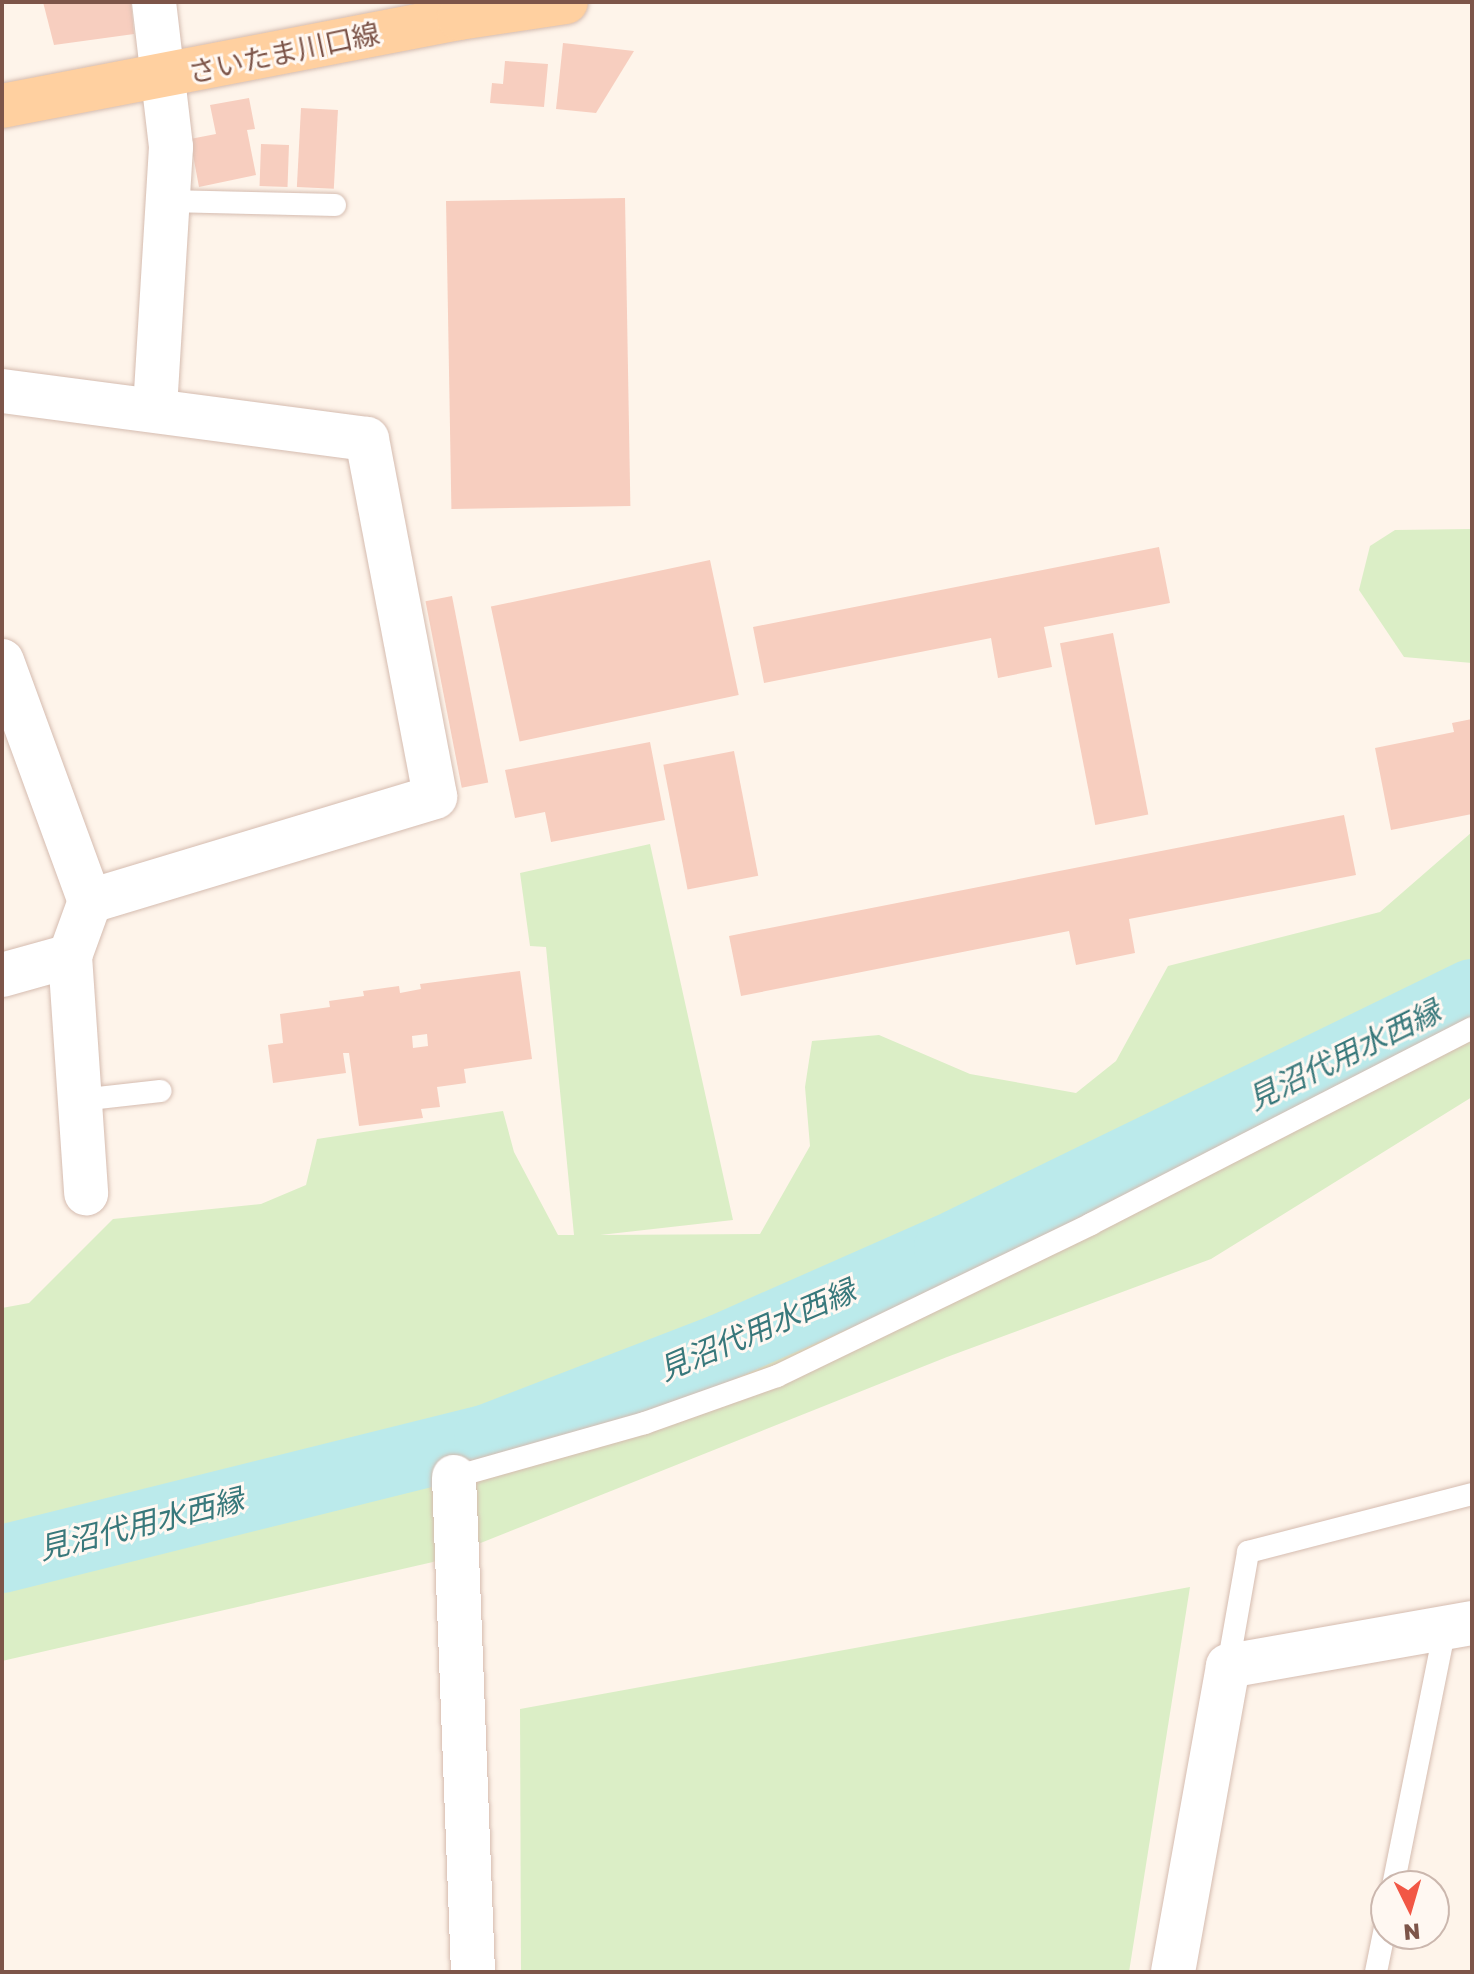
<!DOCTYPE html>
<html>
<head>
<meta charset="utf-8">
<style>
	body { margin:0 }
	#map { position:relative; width:1474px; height:1974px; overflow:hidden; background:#fef4ea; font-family:"Golos Text","Noto Sans JP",sans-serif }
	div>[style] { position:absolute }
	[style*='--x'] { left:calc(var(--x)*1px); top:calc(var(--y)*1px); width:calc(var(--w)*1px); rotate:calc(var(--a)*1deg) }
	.green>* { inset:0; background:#dbeec6 }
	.river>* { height:68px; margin:-34px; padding:0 34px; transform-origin:34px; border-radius:34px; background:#bbeaeb }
	.building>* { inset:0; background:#f7cebf; transform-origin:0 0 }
	.roads { filter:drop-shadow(0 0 2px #d5bcb0) drop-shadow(0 0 2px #d5bcb0) }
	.service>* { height:22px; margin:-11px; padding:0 11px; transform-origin:11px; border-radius:11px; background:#fff }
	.minor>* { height:44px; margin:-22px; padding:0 22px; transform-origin:22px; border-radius:22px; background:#fff }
	.primary>* { height:44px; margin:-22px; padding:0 22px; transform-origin:22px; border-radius:22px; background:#ffd0a0 }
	span { translate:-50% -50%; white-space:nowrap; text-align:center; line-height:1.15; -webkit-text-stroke:6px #fff8f2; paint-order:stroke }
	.street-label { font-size:28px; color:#7d5549 }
	.water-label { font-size:30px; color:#38787b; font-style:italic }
	.frame { position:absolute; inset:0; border:4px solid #7d5549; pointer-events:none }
	.north { position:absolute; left:1370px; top:1870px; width:80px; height:80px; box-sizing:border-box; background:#fff8f2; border:2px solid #cbb7ae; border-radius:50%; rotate:175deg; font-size:22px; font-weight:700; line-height:32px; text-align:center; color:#7d5549 }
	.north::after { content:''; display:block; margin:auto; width:28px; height:36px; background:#f25745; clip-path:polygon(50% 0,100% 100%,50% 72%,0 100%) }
</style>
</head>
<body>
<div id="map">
	<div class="green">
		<div style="clip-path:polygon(1472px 529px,1472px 663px,1404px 657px,1359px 590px,1370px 546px,1395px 530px)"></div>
		<div style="clip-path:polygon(1472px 832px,1472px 1097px,1211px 1259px,947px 1357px,433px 1562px,2px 1661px,2px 1308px,29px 1303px,113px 1219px,261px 1204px,306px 1185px,317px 1139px,503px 1111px,514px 1152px,558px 1235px,574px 1235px,546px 947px,530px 946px,520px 873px,650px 844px,733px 1220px,600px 1235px,760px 1234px,810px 1146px,805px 1087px,812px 1041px,879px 1035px,970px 1074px,1076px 1093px,1116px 1061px,1168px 966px,1380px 912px)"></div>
		<div style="clip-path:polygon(1190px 1587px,1129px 1972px,521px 1972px,520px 1709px)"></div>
	</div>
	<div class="river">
		<div style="--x:2;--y:1559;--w:501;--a:-13.98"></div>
		<div style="--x:488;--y:1438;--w:250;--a:-21.1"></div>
		<div style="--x:721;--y:1348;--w:248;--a:-23.8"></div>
		<div style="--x:948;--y:1248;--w:583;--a:-25.95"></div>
	</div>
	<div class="building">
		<div style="clip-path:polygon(43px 2px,131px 2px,134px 34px,54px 45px)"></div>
		<div style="clip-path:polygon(563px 43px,634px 51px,596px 113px,556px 109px)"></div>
		<div style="clip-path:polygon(505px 61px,548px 64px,544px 107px,490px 103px,492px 83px,503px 84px)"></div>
		<div style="clip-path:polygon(249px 98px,255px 129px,247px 130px,256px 175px,199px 187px,190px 139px,216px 134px,210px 105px)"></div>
		<div style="left:301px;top:108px;width:37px;height:79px;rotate:3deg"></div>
		<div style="left:261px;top:144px;width:28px;height:42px;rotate:2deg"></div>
		<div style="left:625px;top:198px;width:308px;height:179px;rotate:89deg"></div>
		<div style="clip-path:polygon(1159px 547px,1170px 603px,1044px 627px,1052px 667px,998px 678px,991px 638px,764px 683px,753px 627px)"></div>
		<div style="left:710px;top:560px;width:138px;height:224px;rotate:78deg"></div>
		<div style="left:452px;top:596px;width:190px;height:27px;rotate:79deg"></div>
		<div style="left:1113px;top:633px;width:185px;height:54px;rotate:79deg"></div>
		<div style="clip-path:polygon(1472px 719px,1472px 814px,1391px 830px,1375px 748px,1454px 732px,1452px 723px)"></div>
		<div style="clip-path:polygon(650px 742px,665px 820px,551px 842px,545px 812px,515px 818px,505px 770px)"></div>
		<div style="left:734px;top:751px;width:127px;height:72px;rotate:79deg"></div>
		<div style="clip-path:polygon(1344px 815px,1356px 875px,1129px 919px,1135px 953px,1076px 965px,1069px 931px,741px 996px,729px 936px)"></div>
		<div style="clip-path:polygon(evenodd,520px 971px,532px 1059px,464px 1069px,466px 1083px,437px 1087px,440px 1107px,421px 1109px,423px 1118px,359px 1126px,349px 1053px,343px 1053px,346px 1073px,273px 1083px,268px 1045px,283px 1043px,280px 1014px,330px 1007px,329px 1001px,364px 996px,363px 991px,399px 986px,400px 993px,421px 989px,420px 984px,520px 971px,427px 1034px,428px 1046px,413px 1048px,412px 1036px,427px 1034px)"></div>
	</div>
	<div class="roads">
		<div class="service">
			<div style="--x:168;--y:201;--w:167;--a:1.4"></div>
			<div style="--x:80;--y:1100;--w:81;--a:-6.4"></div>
			<div style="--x:454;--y:1477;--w:198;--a:-15.8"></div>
			<div style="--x:645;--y:1423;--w:140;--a:-19.6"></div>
			<div style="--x:777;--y:1376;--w:349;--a:-25.8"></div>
			<div style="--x:1091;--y:1224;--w:428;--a:-27.2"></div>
			<div style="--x:1228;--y:1666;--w:116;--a:-80"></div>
			<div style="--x:1248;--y:1552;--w:231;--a:-14.5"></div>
			<div style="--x:1393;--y:1886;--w:263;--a:-78.6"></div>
			<div style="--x:1376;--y:1972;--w:50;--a:-78.5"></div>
		</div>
		<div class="minor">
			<div style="--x:154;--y:2;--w:146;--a:83.3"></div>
			<div style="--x:171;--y:147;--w:264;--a:93.5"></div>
			<div style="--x:2;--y:391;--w:368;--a:7.5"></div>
			<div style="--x:367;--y:439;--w:364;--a:79.2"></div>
			<div style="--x:435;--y:797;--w:360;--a:163.2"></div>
			<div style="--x:90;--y:901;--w:59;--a:110"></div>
			<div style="--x:70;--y:956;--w:238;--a:86.1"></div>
			<div style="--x:2;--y:661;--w:256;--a:69.9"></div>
			<div style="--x:2;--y:975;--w:71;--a:-15.6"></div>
			<div style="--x:454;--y:1477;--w:495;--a:87.8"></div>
			<div style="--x:1173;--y:1972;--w:311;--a:-79.8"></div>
			<div style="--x:1228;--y:1666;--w:248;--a:-10"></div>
		</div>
		<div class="primary">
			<div style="--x:2;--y:106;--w:465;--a:-10.9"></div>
			<div style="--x:459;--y:18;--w:108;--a:-8.5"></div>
		</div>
	</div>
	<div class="street-label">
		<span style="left:284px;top:53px;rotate:-12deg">さいたま川口線</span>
	</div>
	<div class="water-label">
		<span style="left:1344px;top:1055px;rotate:-26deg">見沼代用水西縁</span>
		<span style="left:757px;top:1330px;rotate:-23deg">見沼代用水西縁</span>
		<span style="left:141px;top:1524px;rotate:-14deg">見沼代用水西縁</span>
	</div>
	<div class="frame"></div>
	<div class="north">N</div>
</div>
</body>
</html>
